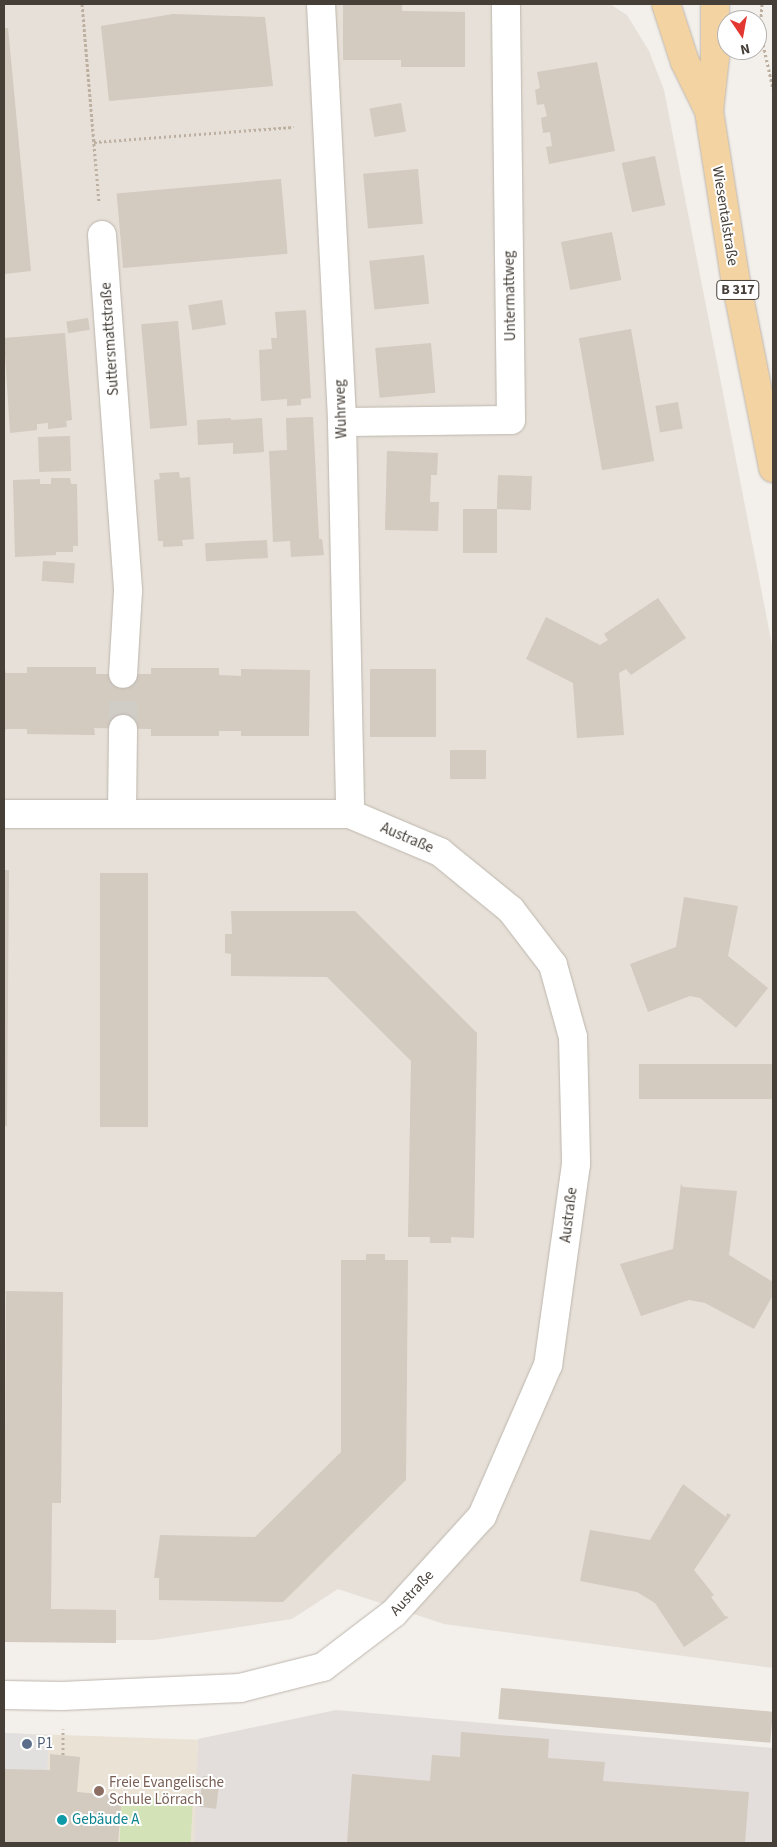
<!DOCTYPE html>
<html>
<head>
<meta charset="utf-8">
<style>
	body { margin:0 }
	#map { position:relative; width:777px; height:1847px; overflow:hidden; background:#f3efea; font-family:"Source Sans 3",sans-serif }
	div>[style] { position:absolute }
	[style*='--x'] { left:calc(var(--x)*1px); top:calc(var(--y)*1px); width:calc(var(--w)*1px); rotate:calc(var(--a)*1deg) }
	.residential>* { inset:0; background:#e6e0d8 }
	.industrial>* { inset:0; background:#e3dedb }
	.education>* { inset:0; background:#eae2d5; transform-origin:0 0 }
	.green>* { inset:0; background:#d4e3b7; transform-origin:0 0 }
	.parking>* { inset:0; background:#e2e0de; transform-origin:0 0 }
	.building>* { inset:0; background:#d3cac0; transform-origin:0 0 }
	.street-tunnel>* { height:28px; margin-top:-14px; transform-origin:0; background:repeating-linear-gradient(90deg,#d0ccc6 0 28px,transparent 0 42px) }
	.path>* { height:3px; margin-top:-1.5px; transform-origin:0; background:repeating-linear-gradient(90deg,#beb0a0 0 2.5px,transparent 0 5px) }
	.roads { filter:drop-shadow(0 0 1px #bdb6ad) drop-shadow(0 0 1px #bdb6ad) }
	.street>* { height:28px; margin:-14px; padding:0 14px; transform-origin:14px; border-radius:14px; background:#fff }
	.primary>* { height:28px; margin:-14px; padding:0 14px; transform-origin:14px; border-radius:14px; background:#f4d3a2 }
	.dots>* { width:14px; height:14px; translate:-50% -50%; box-sizing:border-box; border:2px solid #fff; border-radius:50% }
	span { translate:-50% -50%; white-space:nowrap; text-align:center; line-height:1.15; -webkit-text-stroke:4px #fff; paint-order:stroke }
	.shield-label span { padding:1px 4px; background:#fff; border:1px solid; border-radius:4px; -webkit-text-stroke-width:0 }
	.shield-label { font-size:14px; color:#463f38; font-weight:700 }
	.street-label { font-size:15px; color:#463f38 }
	.service-label { font-size:15px; color:#4e5e75 }
	.left { translate:0 -50%; text-align:left }
	.education-label { font-size:15px; color:#785e54 }
	.culture-label { font-size:15px; color:#0d838f }
	.frame { position:absolute; inset:0; border:5px solid #463f38; pointer-events:none }
	.north { position:absolute; left:717px; top:10px; width:50px; height:50px; box-sizing:border-box; background:#fff; border:1px solid #b5b2af; border-radius:50%; rotate:168deg; font-size:14px; font-weight:700; line-height:20px; text-align:center; color:#463f38 }
	.north::after { content:''; display:block; margin:auto; width:18px; height:22px; background:#e33831; clip-path:polygon(50% 0,100% 100%,50% 72%,0 100%) }
</style>
</head>
<body>
<div id="map">
	<div class="residential">
		<div style="clip-path:polygon(4px 4px,610px 4px,627px 15px,649px 51px,664px 90px,773px 650px,773px 1668px,444px 1624px,338px 1589px,292px 1619px,154px 1640px,4px 1640px)"></div>
	</div>
	<div class="industrial">
		<div style="clip-path:polygon(336px 1710px,773px 1748px,773px 1843px,190px 1843px,198px 1739px)"></div>
	</div>
	<div class="education">
		<div style="left:4px;top:1733px;width:194px;height:110px;rotate:2deg"></div>
	</div>
	<div class="green">
		<div style="left:122px;top:1796px;width:71px;height:47px;rotate:3deg"></div>
	</div>
	<div class="parking">
		<div style="left:4px;top:1733px;width:45px;height:36px;rotate:3deg"></div>
	</div>
	<div class="building">
		<div style="clip-path:polygon(343px 4px,402px 4px,402px 11px,465px 12px,465px 67px,401px 67px,401px 60px,343px 60px)"></div>
		<div style="clip-path:polygon(173px 14px,265px 17px,273px 86px,109px 101px,101px 26px)"></div>
		<div style="clip-path:polygon(4px 28px,8px 28px,31px 271px,4px 274px)"></div>
		<div style="clip-path:polygon(597px 62px,615px 151px,549px 164px,546px 147px,552px 146px,550px 132px,543px 133px,541px 118px,547px 116px,544px 104px,537px 105px,535px 90px,540px 88px,537px 72px)"></div>
		<div style="left:401px;top:103px;width:29px;height:32px;rotate:80deg"></div>
		<div style="left:655px;top:156px;width:50px;height:34px;rotate:78deg"></div>
		<div style="left:418px;top:169px;width:55px;height:55px;rotate:85deg"></div>
		<div style="left:281px;top:179px;width:75px;height:165px;rotate:85deg"></div>
		<div style="left:612px;top:232px;width:49px;height:52px;rotate:79deg"></div>
		<div style="left:424px;top:255px;width:49px;height:55px;rotate:84deg"></div>
		<div style="left:222px;top:300px;width:25px;height:34px;rotate:81deg"></div>
		<div style="clip-path:polygon(306px 310px,311px 398px,301px 399px,301px 405px,287px 406px,287px 399px,261px 401px,259px 350px,272px 349px,271px 338px,277px 338px,275px 312px)"></div>
		<div style="left:88px;top:318px;width:12px;height:22px;rotate:81deg"></div>
		<div style="left:178px;top:321px;width:105px;height:37px;rotate:85deg"></div>
		<div style="left:631px;top:329px;width:134px;height:53px;rotate:80deg"></div>
		<div style="clip-path:polygon(65px 333px,72px 420px,66px 421px,67px 427px,48px 429px,48px 423px,37px 424px,37px 430px,10px 433px,4px 338px)"></div>
		<div style="left:431px;top:343px;width:50px;height:56px;rotate:85deg"></div>
		<div style="left:678px;top:402px;width:27px;height:23px;rotate:80deg"></div>
		<div style="clip-path:polygon(313px 417px,319px 539px,322px 539px,324px 555px,291px 557px,290px 541px,273px 542px,269px 451px,287px 450px,286px 418px)"></div>
		<div style="clip-path:polygon(231px 418px,231px 420px,262px 418px,264px 452px,233px 454px,233px 443px,198px 445px,197px 420px)"></div>
		<div style="left:70px;top:436px;width:35px;height:32px;rotate:88deg"></div>
		<div style="clip-path:polygon(387px 451px,438px 453px,437px 475px,431px 475px,430px 502px,439px 502px,438px 531px,385px 530px)"></div>
		<div style="clip-path:polygon(179px 472px,180px 478px,190px 477px,194px 539px,182px 540px,183px 546px,163px 547px,163px 541px,158px 541px,154px 480px,160px 479px,159px 473px)"></div>
		<div style="left:498px;top:475px;width:34px;height:34px;rotate:2deg"></div>
		<div style="clip-path:polygon(51px 478px,70px 478px,71px 484px,77px 484px,78px 546px,73px 546px,73px 552px,56px 552px,56px 555px,15px 557px,13px 480px,40px 479px,40px 484px,51px 484px)"></div>
		<div style="left:463px;top:509px;width:34px;height:44px"></div>
		<div style="left:267px;top:540px;width:18px;height:62px;rotate:87deg"></div>
		<div style="left:43px;top:561px;width:32px;height:20px;rotate:4deg"></div>
		<div style="clip-path:polygon(658px 598px,686px 638px,631px 675px,626px 669px,619px 673px,624px 735px,577px 738px,573px 683px,526px 659px,546px 617px,600px 645px,608px 640px,604px 634px)"></div>
		<div style="clip-path:polygon(4px 667px,6px 673px,27px 673px,27px 667px,96px 667px,96px 674px,151px 674px,151px 668px,219px 668px,219px 675px,241px 676px,241px 669px,310px 670px,309px 736px,241px 736px,241px 731px,219px 731px,219px 736px,151px 736px,151px 729px,94px 728px,95px 735px,27px 734px,27px 729px,6px 729px,4px 734px)"></div>
		<div style="left:370px;top:669px;width:66px;height:68px"></div>
		<div style="left:450px;top:750px;width:36px;height:29px"></div>
		<div style="clip-path:polygon(4px 870px,9px 870px,7px 1126px,4px 1126px)"></div>
		<div style="left:100px;top:873px;width:48px;height:254px"></div>
		<div style="clip-path:polygon(684px 897px,738px 906px,728px 956px,768px 988px,736px 1028px,700px 998px,690px 996px,648px 1012px,630px 964px,676px 947px)"></div>
		<div style="clip-path:polygon(231px 911px,355px 911px,477px 1033px,474px 1238px,451px 1237px,451px 1243px,430px 1243px,430px 1237px,408px 1237px,411px 1061px,327px 977px,231px 976px,231px 954px,225px 953px,225px 934px,232px 934px)"></div>
		<div style="left:639px;top:1064px;width:134px;height:35px"></div>
		<div style="clip-path:polygon(681px 1184px,683px 1187px,737px 1191px,729px 1255px,773px 1282px,773px 1295px,754px 1329px,705px 1303px,689px 1300px,641px 1316px,620px 1264px,673px 1249px)"></div>
		<div style="clip-path:polygon(366px 1254px,385px 1254px,385px 1260px,408px 1260px,406px 1480px,283px 1602px,159px 1600px,159px 1578px,154px 1578px,160px 1535px,255px 1537px,341px 1452px,341px 1260px,366px 1260px)"></div>
		<div style="clip-path:polygon(6px 1291px,63px 1292px,61px 1503px,52px 1503px,51px 1609px,116px 1610px,116px 1643px,4px 1642px)"></div>
		<div style="clip-path:polygon(683px 1484px,726px 1517px,727px 1513px,731px 1515px,694px 1570px,714px 1595px,711px 1597px,725px 1616px,729px 1617px,684px 1647px,655px 1603px,637px 1592px,580px 1581px,590px 1530px,650px 1540px)"></div>
		<div style="left:501px;top:1688px;width:273px;height:31px;rotate:5deg"></div>
		<div style="clip-path:polygon(461px 1732px,549px 1739px,548px 1758px,605px 1762px,603px 1781px,749px 1792px,745px 1843px,347px 1843px,352px 1774px,430px 1781px,432px 1755px,460px 1757px)"></div>
		<div style="clip-path:polygon(50px 1754px,80px 1757px,77px 1792px,122px 1796px,118px 1843px,4px 1843px,4px 1769px,50px 1770px)"></div>
		<div style="left:203px;top:1776px;width:17px;height:31px;rotate:7deg"></div>
	</div>
	<div class="street-tunnel">
		<div style="--x:123;--y:729;--w:55;--a:-90"></div>
	</div>
	<div class="path">
		<div style="--x:82;--y:4;--w:199;--a:85.1"></div>
		<div style="--x:762;--y:4;--w:26;--a:94"></div>
		<div style="--x:760;--y:30;--w:60;--a:77.6"></div>
		<div style="--x:94;--y:142;--w:200;--a:-4.3"></div>
		<div style="--x:63;--y:1755;--w:26;--a:-90"></div>
	</div>
	<div class="roads">
		<div class="street">
			<div style="--x:321;--y:4;--w:419;--a:87.1"></div>
			<div style="--x:342;--y:422;--w:392;--a:88.8"></div>
			<div style="--x:102;--y:235;--w:357;--a:85.8"></div>
			<div style="--x:128;--y:591;--w:83;--a:93.4"></div>
			<div style="--x:342;--y:422;--w:169;--a:-0.7"></div>
			<div style="--x:511;--y:420;--w:416;--a:-90.7"></div>
			<div style="--x:122;--y:813;--w:84;--a:-89.3"></div>
			<div style="--x:4;--y:814;--w:346;--a:0"></div>
			<div style="--x:350;--y:814;--w:98;--a:22.9"></div>
			<div style="--x:440;--y:852;--w:92;--a:39.2"></div>
			<div style="--x:511;--y:910;--w:69;--a:52.6"></div>
			<div style="--x:553;--y:965;--w:75;--a:74.5"></div>
			<div style="--x:573;--y:1037;--w:127;--a:88.6"></div>
			<div style="--x:576;--y:1164;--w:203;--a:97.9"></div>
			<div style="--x:548;--y:1365;--w:165;--a:113.6"></div>
			<div style="--x:482;--y:1516;--w:131;--a:132.2"></div>
			<div style="--x:394;--y:1613;--w:89;--a:142.7"></div>
			<div style="--x:323;--y:1667;--w:86;--a:165.8"></div>
			<div style="--x:240;--y:1688;--w:178;--a:177.4"></div>
			<div style="--x:62;--y:1696;--w:58;--a:-179"></div>
		</div>
		<div class="primary">
			<div style="--x:666;--y:4;--w:61;--a:71.9"></div>
			<div style="--x:685;--y:62;--w:55;--a:63.9"></div>
			<div style="--x:715;--y:4;--w:53;--a:90"></div>
			<div style="--x:715;--y:57;--w:54;--a:96.3"></div>
			<div style="--x:709;--y:111;--w:168;--a:81.1"></div>
			<div style="--x:735;--y:277;--w:195;--a:78.7"></div>
		</div>
	</div>
	<div class="dots">
		<div style="left:27px;top:1744px;background:#5c6f8a"></div>
		<div style="left:99px;top:1791px;background:#8d6e63"></div>
		<div style="left:62px;top:1820px;background:#0f9aa8"></div>
	</div>
	<div class="shield-label">
		<span style="left:738px;top:290px">B 317</span>
	</div>
	<div class="street-label">
		<span style="left:725px;top:216px;rotate:81deg">Wiesentalstraße</span>
		<span style="left:510px;top:296px;rotate:-91deg">Untermattweg</span>
		<span style="left:110px;top:339px;rotate:-94deg">Suttersmattstraße</span>
		<span style="left:341px;top:409px;rotate:-92deg">Wuhrweg</span>
		<span style="left:407px;top:838px;rotate:23deg">Austraße</span>
		<span style="left:569px;top:1215px;rotate:-83deg">Austraße</span>
		<span style="left:412px;top:1593px;rotate:-47deg">Austraße</span>
	</div>
	<div class="service-label">
		<span class="left" style="left:37px;top:1744px">P1</span>
	</div>
	<div class="education-label">
		<span class="left" style="left:109px;top:1791px">Freie Evangelische<br>Schule Lörrach</span>
	</div>
	<div class="culture-label">
		<span class="left" style="left:72px;top:1820px">Gebäude A</span>
	</div>
	<div class="frame"></div>
	<div class="north">N</div>
</div>
</body>
</html>
